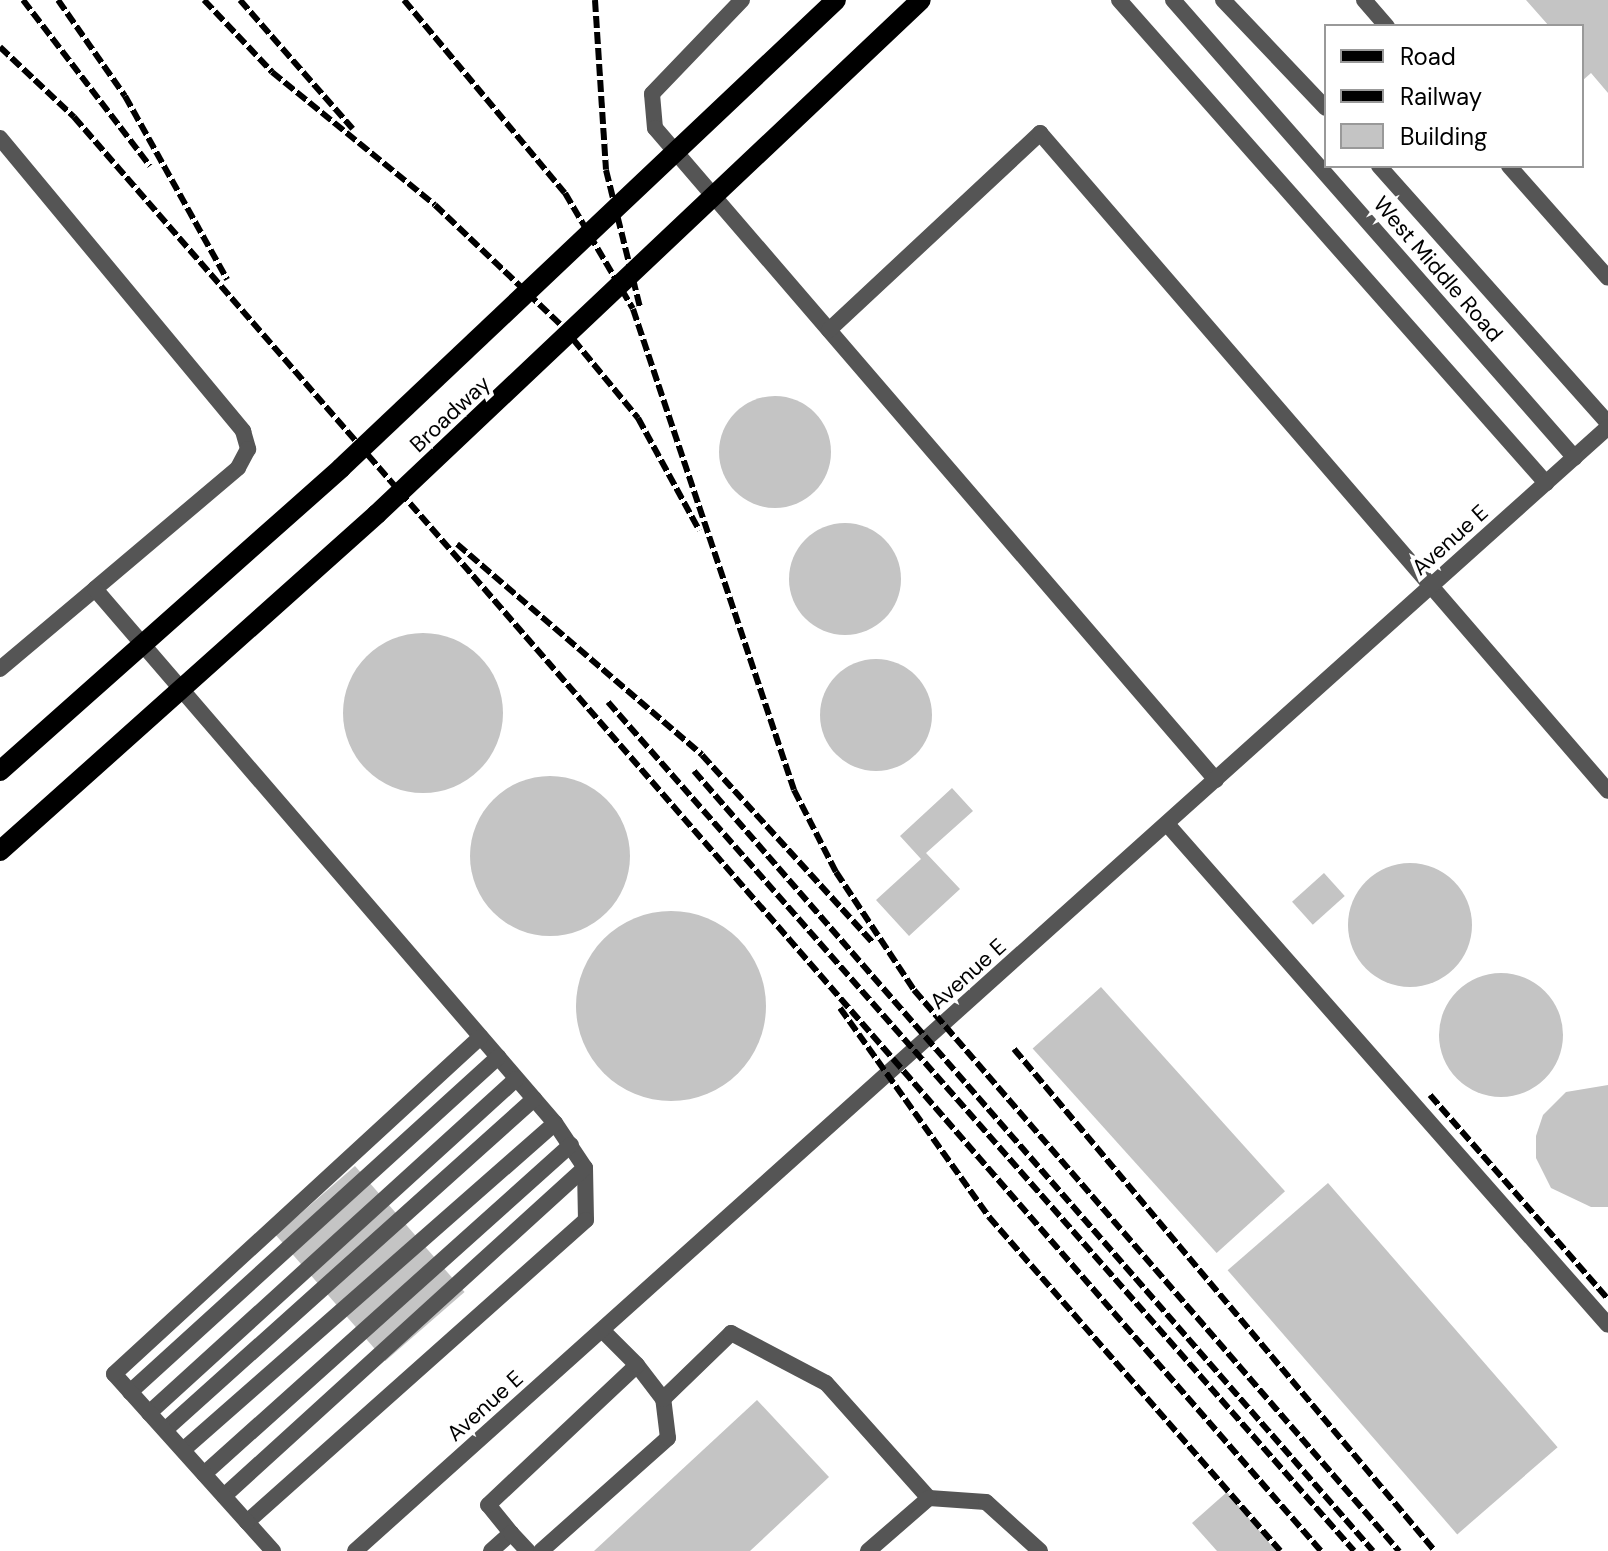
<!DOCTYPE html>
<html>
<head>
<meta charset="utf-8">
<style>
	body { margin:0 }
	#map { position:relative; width:1608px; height:1551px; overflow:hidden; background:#fff; font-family:"DM Sans",sans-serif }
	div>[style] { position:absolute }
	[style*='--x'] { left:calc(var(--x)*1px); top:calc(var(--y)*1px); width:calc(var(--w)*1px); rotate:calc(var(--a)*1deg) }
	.building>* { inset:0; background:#c4c4c4; transform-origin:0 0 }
	.round { border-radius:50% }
	.lane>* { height:16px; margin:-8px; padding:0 8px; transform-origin:8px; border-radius:8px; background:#555 }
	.street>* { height:16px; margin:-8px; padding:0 8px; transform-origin:8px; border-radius:8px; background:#555 }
	.primary>* { height:20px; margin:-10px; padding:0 10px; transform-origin:10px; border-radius:10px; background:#000 }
	.rail>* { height:6px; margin-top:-3px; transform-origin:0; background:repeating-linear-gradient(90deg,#000 0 12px,transparent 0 16px) }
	span { translate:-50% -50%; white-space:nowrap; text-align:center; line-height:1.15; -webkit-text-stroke:8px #fff; paint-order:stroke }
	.street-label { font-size:22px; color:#000 }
	.legend { position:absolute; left:1324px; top:24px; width:260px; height:144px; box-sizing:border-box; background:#fff; border:2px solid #999; margin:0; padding:10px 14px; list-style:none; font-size:24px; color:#000 }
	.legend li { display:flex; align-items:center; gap:16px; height:40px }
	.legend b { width:40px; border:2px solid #999 }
</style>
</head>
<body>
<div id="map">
	<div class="building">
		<div style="clip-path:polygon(1526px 0,1608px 0,1608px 93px,1591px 73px,1582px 81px,1582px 26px,1549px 26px)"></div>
		<div class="round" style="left:719px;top:396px;width:112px;height:112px"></div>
		<div class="round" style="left:789px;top:523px;width:112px;height:112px"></div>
		<div class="round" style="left:343px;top:633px;width:160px;height:160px"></div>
		<div class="round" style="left:820px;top:659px;width:112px;height:112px"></div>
		<div class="round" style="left:470px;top:776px;width:160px;height:160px"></div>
		<div style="clip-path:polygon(952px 788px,973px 811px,926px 853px,960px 889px,909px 936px,876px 900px,921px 859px,900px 836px)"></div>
		<div class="round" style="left:1348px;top:863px;width:124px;height:124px"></div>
		<div style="left:1324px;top:873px;width:31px;height:43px;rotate:48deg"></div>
		<div class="round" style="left:576px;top:911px;width:190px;height:190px"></div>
		<div class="round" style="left:1439px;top:973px;width:124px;height:124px"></div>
		<div style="left:1101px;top:987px;width:275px;height:92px;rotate:48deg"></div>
		<div style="clip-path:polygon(1608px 1085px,1608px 1207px,1591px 1207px,1551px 1188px,1536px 1158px,1536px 1136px,1543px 1115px,1566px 1092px)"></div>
		<div style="left:355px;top:1166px;width:167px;height:105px;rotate:49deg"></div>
		<div style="left:1328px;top:1183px;width:350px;height:133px;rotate:49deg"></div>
		<div style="clip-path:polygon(757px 1400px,829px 1477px,750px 1551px,594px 1551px)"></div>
		<div style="clip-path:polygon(1227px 1492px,1276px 1551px,1217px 1551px,1192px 1523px)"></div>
	</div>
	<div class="lane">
		<div style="--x:742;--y:0;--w:130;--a:133.8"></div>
		<div style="--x:652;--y:94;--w:34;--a:85"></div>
		<div style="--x:655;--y:128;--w:860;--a:49.29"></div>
		<div style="--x:1119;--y:0;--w:645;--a:48.52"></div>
		<div style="--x:1364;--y:0;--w:35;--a:49"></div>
		<div style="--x:0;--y:138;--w:381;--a:50.3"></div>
		<div style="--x:243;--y:431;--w:19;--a:74"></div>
		<div style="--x:248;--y:449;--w:21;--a:118"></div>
		<div style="--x:238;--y:468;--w:187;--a:139.8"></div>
		<div style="--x:1509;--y:166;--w:149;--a:48.5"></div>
		<div style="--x:829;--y:330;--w:289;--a:-43"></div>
		<div style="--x:1040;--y:133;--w:869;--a:49.2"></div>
		<div style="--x:0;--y:669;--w:124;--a:-40.1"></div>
		<div style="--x:95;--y:589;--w:705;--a:49.26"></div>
		<div style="--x:555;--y:1123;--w:54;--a:56.3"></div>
		<div style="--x:585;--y:1168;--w:52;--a:88.9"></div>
		<div style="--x:586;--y:1220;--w:454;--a:138.3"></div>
		<div style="--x:247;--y:1522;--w:39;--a:48"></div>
		<div style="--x:1167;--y:824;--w:667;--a:48.64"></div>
		<div style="--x:637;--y:1365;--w:43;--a:52.6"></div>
		<div style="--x:130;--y:1392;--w:498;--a:-42.3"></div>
		<div style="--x:149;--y:1413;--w:496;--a:-42.3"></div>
		<div style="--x:165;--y:1430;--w:496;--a:-41.9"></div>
		<div style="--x:183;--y:1450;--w:495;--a:-41.3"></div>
		<div style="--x:204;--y:1474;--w:493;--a:-41.9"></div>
		<div style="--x:224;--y:1496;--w:488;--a:-42.3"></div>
		<div style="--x:929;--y:1498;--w:57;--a:4"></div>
		<div style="--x:986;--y:1502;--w:73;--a:42.2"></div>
		<div style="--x:247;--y:1522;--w:199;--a:-131.9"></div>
		<div style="--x:114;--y:1374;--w:498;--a:-42.6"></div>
		<div style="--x:511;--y:1533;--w:36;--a:-129"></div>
		<div style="--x:488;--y:1505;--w:204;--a:-43.2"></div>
		<div style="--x:637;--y:1365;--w:49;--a:-135"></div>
		<div style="--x:491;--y:1551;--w:27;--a:-42"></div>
		<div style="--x:511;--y:1533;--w:25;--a:47"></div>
		<div style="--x:541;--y:1551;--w:170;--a:-41.7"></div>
		<div style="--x:668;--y:1438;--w:39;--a:-97"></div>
		<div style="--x:663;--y:1399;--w:95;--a:-44.1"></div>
		<div style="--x:731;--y:1333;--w:107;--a:27.8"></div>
		<div style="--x:826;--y:1383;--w:154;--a:48.2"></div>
		<div style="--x:929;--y:1498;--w:81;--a:139"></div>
	</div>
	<div class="street">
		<div style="--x:1173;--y:0;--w:609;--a:48.73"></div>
		<div style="--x:1223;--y:0;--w:149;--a:46.4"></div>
		<div style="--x:1379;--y:166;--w:344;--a:48.3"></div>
		<div style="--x:355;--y:1551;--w:1683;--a:-41.89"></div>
	</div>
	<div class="primary">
		<div style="--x:0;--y:771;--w:456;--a:-41.6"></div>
		<div style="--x:341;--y:468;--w:681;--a:-43.39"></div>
		<div style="--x:0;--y:851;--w:506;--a:-41.79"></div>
		<div style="--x:377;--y:514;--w:748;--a:-43.38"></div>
	</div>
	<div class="rail">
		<div style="--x:23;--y:0;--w:209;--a:52.6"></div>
		<div style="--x:58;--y:0;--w:117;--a:55.1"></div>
		<div style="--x:125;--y:96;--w:210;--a:60.9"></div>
		<div style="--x:204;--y:0;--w:99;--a:46.6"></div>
		<div style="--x:272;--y:72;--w:210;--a:39.2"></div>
		<div style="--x:435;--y:205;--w:177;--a:43.6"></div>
		<div style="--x:563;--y:327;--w:118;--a:50.5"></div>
		<div style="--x:638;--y:418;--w:128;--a:61.4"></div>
		<div style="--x:240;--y:0;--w:171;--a:48.8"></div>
		<div style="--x:404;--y:0;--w:251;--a:50.2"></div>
		<div style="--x:565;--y:193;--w:134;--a:59.6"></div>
		<div style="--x:633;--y:309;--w:507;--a:71.49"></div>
		<div style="--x:794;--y:790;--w:92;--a:62.9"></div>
		<div style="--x:836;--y:872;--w:141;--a:56.5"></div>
		<div style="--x:914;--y:990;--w:742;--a:49.16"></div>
		<div style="--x:595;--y:0;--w:170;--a:86.3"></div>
		<div style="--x:606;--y:170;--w:141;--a:76.1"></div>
		<div style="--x:0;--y:47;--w:102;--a:43.4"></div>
		<div style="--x:74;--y:117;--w:1900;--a:48.99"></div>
		<div style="--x:457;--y:544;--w:323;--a:40.7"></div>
		<div style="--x:702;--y:755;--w:253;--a:47.7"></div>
		<div style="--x:608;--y:702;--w:1130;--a:48.69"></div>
		<div style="--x:694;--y:771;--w:1034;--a:48.96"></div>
		<div style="--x:840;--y:1008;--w:257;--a:54.5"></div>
		<div style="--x:989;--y:1217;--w:443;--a:48.9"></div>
		<div style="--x:1014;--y:1049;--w:655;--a:50.02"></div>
		<div style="--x:1430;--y:1095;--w:271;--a:48.9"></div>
	</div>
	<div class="street-label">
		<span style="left:1438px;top:269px;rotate:49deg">West Middle Road</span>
		<span style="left:450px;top:414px;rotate:-43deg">Broadway</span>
		<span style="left:1450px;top:540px;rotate:-42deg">Avenue E</span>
		<span style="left:968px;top:974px;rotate:-42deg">Avenue E</span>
		<span style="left:485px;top:1406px;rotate:-42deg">Avenue E</span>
	</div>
	<ul class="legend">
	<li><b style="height:10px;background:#000"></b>Road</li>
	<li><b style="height:10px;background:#000"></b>Railway</li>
	<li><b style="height:22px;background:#c4c4c4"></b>Building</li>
	</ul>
</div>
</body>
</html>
